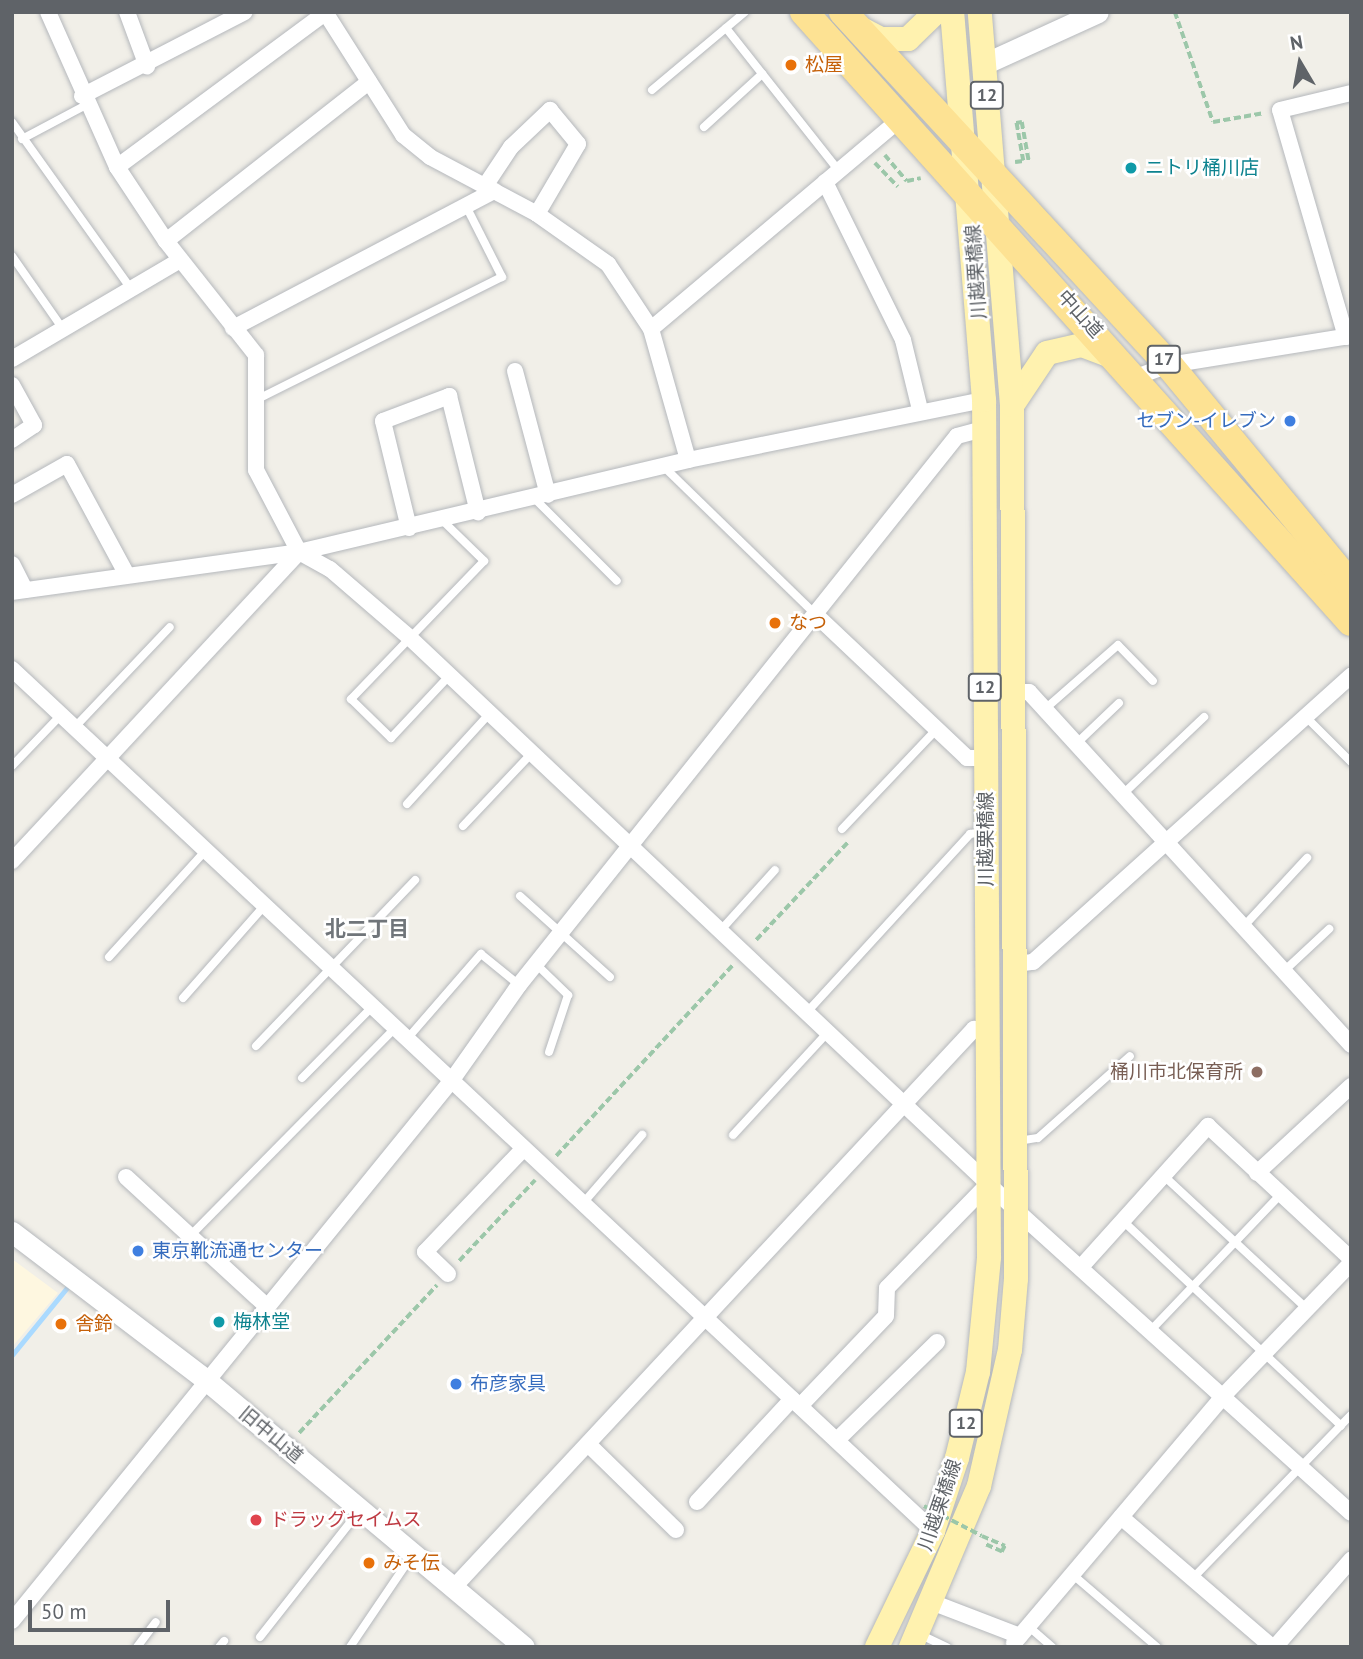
<!DOCTYPE html>
<html>
<head>
<meta charset="utf-8">
<style>
	body { margin:0 }
	#map { position:relative; width:1363px; height:1659px; overflow:hidden; background:#f1efe8; font-family:"PT Sans","Noto Sans JP",sans-serif }
	div>[style] { position:absolute }
	[style*='--x'] { left:calc(var(--x)*1px); top:calc(var(--y)*1px); width:calc(var(--w)*1px); rotate:calc(var(--a)*1deg) }
	.commercial>* { inset:0; background:#fef7e0 }
	.stream>* { height:5px; margin:-2.5px; padding:0 2.5px; transform-origin:2.5px; border-radius:2.5px; background:#aadaff }
	.path>* { height:3.5px; margin-top:-1.75px; transform-origin:0; background:repeating-linear-gradient(90deg,#9cc7a9 0 7px,transparent 0 10.5px) }
	.roads { filter:drop-shadow(0 0 2px #b5b8bc) drop-shadow(0 0 2px #b5b8bc) }
	.lane>* { height:8px; margin:-4px; padding:0 4px; transform-origin:4px; border-radius:4px; background:#fff }
	.street>* { height:16px; margin:-8px; padding:0 8px; transform-origin:8px; border-radius:8px; background:#fff }
	.secondary>* { height:21px; margin:-10.5px; padding:0 10.5px; transform-origin:10.5px; border-radius:10.5px; background:#fff }
	.primary>* { height:24px; margin:-12px; padding:0 12px; transform-origin:12px; border-radius:12px; background:#fff2af }
	.highway>* { height:28px; margin:-14px; padding:0 14px; transform-origin:14px; border-radius:14px; background:#fde293 }
	.path-bridge>* { height:3.5px; margin-top:-1.75px; transform-origin:0; background:repeating-linear-gradient(90deg,#9cc7a9 0 7px,transparent 0 10.5px) }
	.dots>* { width:19px; height:19px; translate:-50% -50%; box-sizing:border-box; border:4px solid #fff; border-radius:50% }
	span { translate:-50% -50%; white-space:nowrap; text-align:center; line-height:1.15; -webkit-text-stroke:5px #fff; paint-order:stroke }
	.shield-label span { padding:2px 5px; background:#fff; border:2px solid; border-radius:5px; -webkit-text-stroke-width:0 }
	.shield-label { font-size:18px; color:#5f6368; font-weight:700 }
	.food-label { font-size:19px; color:#c56008 }
	.left { translate:0 -50%; text-align:left }
	.culture-label { font-size:19px; color:#0d838f }
	.street-label { font-size:19px; color:#5f6368 }
	.shop-label { font-size:19px; color:#366cbe }
	.right { translate:-100% -50%; text-align:right }
	.education-label { font-size:19px; color:#785e54 }
	.health-label { font-size:19px; color:#be3a42 }
	.neighbourhood-label { font-size:21px; color:#70757a; font-weight:700 }
	.frame { position:absolute; inset:0; border:14px solid #5f6368; pointer-events:none }
	.north { position:absolute; left:1265px; top:28px; width:70px; height:70px; -webkit-text-stroke:5px #fff; paint-order:stroke; rotate:350deg; font-size:19px; font-weight:700; line-height:28px; text-align:center; color:#5f6368 }
	.north::after { content:''; display:block; margin:auto; width:24px; height:32px; background:#5f6368; clip-path:polygon(50% 0,100% 100%,50% 72%,0 100%) }
	.scale { position:absolute; left:28px; top:1600px; width:142px; height:32px; box-sizing:border-box; border:4px solid #5f6368; border-top:0; padding-left:9px; font-size:21px; line-height:24px; white-space:nowrap; color:#5f6368; -webkit-text-stroke:5px #fff; paint-order:stroke }
</style>
</head>
<body>
<div id="map">
	<div class="commercial">
		<div style="clip-path:polygon(12px 1259px,58px 1293px,12px 1347px)"></div>
	</div>
	<div class="stream">
		<div style="--x:12;--y:1355;--w:90;--a:-50.8"></div>
	</div>
	<div class="path">
		<div style="--x:1175;--y:12;--w:116;--a:70.9"></div>
		<div style="--x:1213;--y:122;--w:52;--a:-10"></div>
		<div style="--x:885;--y:155;--w:34;--a:50"></div>
		<div style="--x:907;--y:181;--w:14;--a:-12"></div>
		<div style="--x:1015;--y:162;--w:8;--a:-7"></div>
		<div style="--x:1023;--y:161;--w:39;--a:-100"></div>
		<div style="--x:1016;--y:123;--w:6;--a:-9"></div>
		<div style="--x:1022;--y:122;--w:39;--a:80"></div>
		<div style="--x:875;--y:163;--w:33;--a:46"></div>
		<div style="--x:756;--y:940;--w:136;--a:-46.8"></div>
		<div style="--x:556;--y:1156;--w:262;--a:-47.2"></div>
		<div style="--x:459;--y:1261;--w:111;--a:-46.8"></div>
		<div style="--x:299;--y:1433;--w:202;--a:-47"></div>
		<div style="--x:982;--y:1536;--w:25;--a:23"></div>
		<div style="--x:1005;--y:1546;--w:7;--a:117"></div>
		<div style="--x:1002;--y:1552;--w:20;--a:-156"></div>
	</div>
	<div class="roads">
		<div class="lane">
			<div style="--x:726;--y:28;--w:182;--a:51.7"></div>
			<div style="--x:652;--y:90;--w:121;--a:-40"></div>
			<div style="--x:12;--y:122;--w:205;--a:54.5"></div>
			<div style="--x:704;--y:127;--w:79;--a:-42.4"></div>
			<div style="--x:22;--y:139;--w:72;--a:-28"></div>
			<div style="--x:12;--y:256;--w:89;--a:55.1"></div>
			<div style="--x:256;--y:400;--w:275;--a:-26.6"></div>
			<div style="--x:502;--y:277;--w:80;--a:-116.9"></div>
			<div style="--x:664;--y:467;--w:212;--a:44.2"></div>
			<div style="--x:534;--y:498;--w:117;--a:45"></div>
			<div style="--x:442;--y:520;--w:59;--a:44.3"></div>
			<div style="--x:484;--y:561;--w:192;--a:133.9"></div>
			<div style="--x:351;--y:699;--w:56;--a:44.3"></div>
			<div style="--x:391;--y:738;--w:86;--a:-46.9"></div>
			<div style="--x:1045;--y:709;--w:97;--a:-41.2"></div>
			<div style="--x:1118;--y:645;--w:50;--a:45.8"></div>
			<div style="--x:1306;--y:717;--w:64;--a:45"></div>
			<div style="--x:74;--y:728;--w:139;--a:-46.5"></div>
			<div style="--x:1077;--y:743;--w:58;--a:-43.6"></div>
			<div style="--x:12;--y:766;--w:71;--a:-46.1"></div>
			<div style="--x:1123;--y:794;--w:112;--a:-43.5"></div>
			<div style="--x:407;--y:804;--w:123;--a:-47.6"></div>
			<div style="--x:463;--y:826;--w:100;--a:-46.6"></div>
			<div style="--x:842;--y:829;--w:137;--a:-46.5"></div>
			<div style="--x:520;--y:896;--w:121;--a:42"></div>
			<div style="--x:1244;--y:926;--w:93;--a:-47.2"></div>
			<div style="--x:720;--y:931;--w:82;--a:-48"></div>
			<div style="--x:109;--y:957;--w:143;--a:-47.8"></div>
			<div style="--x:536;--y:964;--w:45;--a:44.1"></div>
			<div style="--x:568;--y:995;--w:60;--a:108.4"></div>
			<div style="--x:1284;--y:971;--w:62;--a:-43"></div>
			<div style="--x:183;--y:998;--w:123;--a:-48.6"></div>
			<div style="--x:808;--y:1011;--w:240;--a:-47.5"></div>
			<div style="--x:970;--y:834;--w:12;--a:-9"></div>
			<div style="--x:407;--y:1039;--w:113;--a:-49"></div>
			<div style="--x:481;--y:954;--w:49;--a:39.2"></div>
			<div style="--x:256;--y:1046;--w:230;--a:-46.2"></div>
			<div style="--x:302;--y:1078;--w:100;--a:-45.4"></div>
			<div style="--x:733;--y:1135;--w:142;--a:-47.3"></div>
			<div style="--x:1018;--y:1141;--w:20;--a:-9"></div>
			<div style="--x:1038;--y:1138;--w:123;--a:-41.7"></div>
			<div style="--x:1164;--y:1176;--w:195;--a:42.9"></div>
			<div style="--x:584;--y:1202;--w:89;--a:-49.1"></div>
			<div style="--x:1123;--y:1221;--w:299;--a:43.2"></div>
			<div style="--x:190;--y:1236;--w:292;--a:-45.4"></div>
			<div style="--x:1152;--y:1329;--w:185;--a:-46.3"></div>
			<div style="--x:1072;--y:1574;--w:112;--a:40.7"></div>
			<div style="--x:1192;--y:1579;--w:228;--a:-45.9"></div>
			<div style="--x:1028;--y:1626;--w:32;--a:41"></div>
			<div style="--x:921;--y:1635;--w:29;--a:25"></div>
			<div style="--x:260;--y:1637;--w:162;--a:-51.8"></div>
			<div style="--x:137;--y:1647;--w:31;--a:-53"></div>
			<div style="--x:219;--y:1647;--w:8;--a:-50"></div>
			<div style="--x:350;--y:1647;--w:112;--a:-55.9"></div>
		</div>
		<div class="street">
			<div style="--x:48;--y:12;--w:170;--a:66"></div>
			<div style="--x:117;--y:167;--w:89;--a:56.5"></div>
			<div style="--x:166;--y:241;--w:145;--a:51.7"></div>
			<div style="--x:256;--y:355;--w:115;--a:90"></div>
			<div style="--x:256;--y:470;--w:93;--a:62.3"></div>
			<div style="--x:299;--y:552;--w:35;--a:29"></div>
			<div style="--x:330;--y:569;--w:104;--a:40.7"></div>
			<div style="--x:409;--y:637;--w:836;--a:43.35"></div>
			<div style="--x:1017;--y:1211;--w:450;--a:42.1"></div>
			<div style="--x:127;--y:12;--w:58;--a:69.7"></div>
			<div style="--x:325;--y:12;--w:146;--a:57.6"></div>
			<div style="--x:403;--y:135;--w:35;--a:39"></div>
			<div style="--x:430;--y:157;--w:121;--a:28"></div>
			<div style="--x:537;--y:214;--w:87;--a:35.2"></div>
			<div style="--x:608;--y:264;--w:78;--a:56.5"></div>
			<div style="--x:651;--y:329;--w:136;--a:74.2"></div>
			<div style="--x:82;--y:96;--w:183;--a:-27.3"></div>
			<div style="--x:117;--y:167;--w:259;--a:-36.5"></div>
			<div style="--x:825;--y:182;--w:176;--a:63.7"></div>
			<div style="--x:903;--y:340;--w:72;--a:76.3"></div>
			<div style="--x:485;--y:186;--w:47;--a:-56.3"></div>
			<div style="--x:511;--y:147;--w:54;--a:-43.5"></div>
			<div style="--x:550;--y:110;--w:44;--a:50.5"></div>
			<div style="--x:578;--y:144;--w:81;--a:120.4"></div>
			<div style="--x:166;--y:241;--w:258;--a:-38.1"></div>
			<div style="--x:233;--y:328;--w:295;--a:-27.7"></div>
			<div style="--x:651;--y:329;--w:328;--a:-40.1"></div>
			<div style="--x:1346;--y:337;--w:236;--a:-106.2"></div>
			<div style="--x:1280;--y:110;--w:73;--a:-13.5"></div>
			<div style="--x:12;--y:359;--w:195;--a:-30.5"></div>
			<div style="--x:515;--y:371;--w:128;--a:75.1"></div>
			<div style="--x:1136;--y:377;--w:35;--a:-20"></div>
			<div style="--x:1169;--y:365;--w:184;--a:-9.1"></div>
			<div style="--x:12;--y:385;--w:46;--a:61.2"></div>
			<div style="--x:34;--y:425;--w:27;--a:146"></div>
			<div style="--x:12;--y:495;--w:63;--a:-29.4"></div>
			<div style="--x:67;--y:464;--w:126;--a:61.6"></div>
			<div style="--x:409;--y:528;--w:110;--a:-103.7"></div>
			<div style="--x:383;--y:421;--w:71;--a:-20.7"></div>
			<div style="--x:449;--y:396;--w:120;--a:76"></div>
			<div style="--x:12;--y:564;--w:29;--a:63"></div>
			<div style="--x:12;--y:592;--w:290;--a:-7.9"></div>
			<div style="--x:299;--y:552;--w:400;--a:-13.3"></div>
			<div style="--x:688;--y:460;--w:302;--a:-11.5"></div>
			<div style="--x:816;--y:615;--w:208;--a:43.4"></div>
			<div style="--x:967;--y:758;--w:19;--a:0"></div>
			<div style="--x:12;--y:669;--w:1261;--a:43.1"></div>
			<div style="--x:1009;--y:692;--w:20;--a:0"></div>
			<div style="--x:1029;--y:692;--w:478;--a:47.6"></div>
			<div style="--x:12;--y:861;--w:422;--a:-47.1"></div>
			<div style="--x:1016;--y:964;--w:17;--a:-7"></div>
			<div style="--x:1033;--y:962;--w:428;--a:-42"></div>
			<div style="--x:1257;--y:1173;--w:128;--a:-42.8"></div>
			<div style="--x:126;--y:1177;--w:189;--a:42.6"></div>
			<div style="--x:1081;--y:1267;--w:190;--a:-48"></div>
			<div style="--x:1208;--y:1126;--w:195;--a:42.9"></div>
			<div style="--x:448;--y:1274;--w:32;--a:-136"></div>
			<div style="--x:425;--y:1252;--w:142;--a:-46.4"></div>
			<div style="--x:800;--y:1406;--w:124;--a:-46.3"></div>
			<div style="--x:886;--y:1316;--w:28;--a:-88"></div>
			<div style="--x:887;--y:1288;--w:146;--a:-45.8"></div>
			<div style="--x:837;--y:1440;--w:140;--a:-44.4"></div>
			<div style="--x:588;--y:1444;--w:123;--a:44.3"></div>
			<div style="--x:697;--y:1502;--w:140;--a:-47.3"></div>
			<div style="--x:1121;--y:1517;--w:199;--a:40.7"></div>
			<div style="--x:454;--y:1587;--w:763;--a:-47.02"></div>
			<div style="--x:974;--y:1029;--w:14;--a:0"></div>
			<div style="--x:934;--y:1603;--w:92;--a:21"></div>
			<div style="--x:12;--y:1621;--w:697;--a:-50.88"></div>
			<div style="--x:452;--y:1080;--w:116;--a:-54.8"></div>
			<div style="--x:519;--y:985;--w:702;--a:-51.42"></div>
			<div style="--x:957;--y:436;--w:28;--a:-15"></div>
			<div style="--x:1014;--y:1643;--w:326;--a:-49.7"></div>
			<div style="--x:1225;--y:1394;--w:182;--a:-46.1"></div>
			<div style="--x:1275;--y:1647;--w:116;--a:-48.9"></div>
		</div>
		<div class="secondary">
			<div style="--x:984;--y:64;--w:125;--a:-24.5"></div>
			<div style="--x:12;--y:1232;--w:244;--a:37.3"></div>
			<div style="--x:206;--y:1380;--w:415;--a:40"></div>
		</div>
		<div class="primary">
			<div style="--x:858;--y:27;--w:26;--a:28"></div>
			<div style="--x:881;--y:39;--w:27;--a:0"></div>
			<div style="--x:908;--y:39;--w:39;--a:-44"></div>
			<div style="--x:1013;--y:404;--w:61;--a:-56.3"></div>
			<div style="--x:1047;--y:353;--w:36;--a:-13"></div>
			<div style="--x:1082;--y:345;--w:36;--a:21"></div>
			<div style="--x:877;--y:1647;--w:129;--a:-64.2"></div>
			<div style="--x:933;--y:1531;--w:77;--a:-71.8"></div>
			<div style="--x:957;--y:1458;--w:89;--a:-76.3"></div>
			<div style="--x:978;--y:1372;--w:116;--a:-84.5"></div>
			<div style="--x:989;--y:1257;--w:857;--a:-90.33"></div>
			<div style="--x:984;--y:400;--w:389;--a:-94.7"></div>
			<div style="--x:911;--y:1647;--w:175;--a:-67.1"></div>
			<div style="--x:979;--y:1486;--w:139;--a:-77.2"></div>
			<div style="--x:1010;--y:1350;--w:72;--a:-85.2"></div>
			<div style="--x:1016;--y:1278;--w:873;--a:-90.26"></div>
			<div style="--x:1012;--y:405;--w:394;--a:-94.7"></div>
		</div>
		<div class="highway">
			<div style="--x:804;--y:12;--w:819;--a:48.12"></div>
			<div style="--x:843;--y:12;--w:481;--a:47.3"></div>
			<div style="--x:1169;--y:365;--w:286;--a:50.4"></div>
		</div>
	</div>
	<div class="path-bridge">
		<div style="--x:924;--y:1506;--w:65;--a:27.3"></div>
	</div>
	<div class="dots">
		<div style="left:791px;top:65px;background:#e8710a"></div>
		<div style="left:1131px;top:168px;background:#0f9aa8"></div>
		<div style="left:1290px;top:421px;background:#3f7fe0"></div>
		<div style="left:775px;top:623px;background:#e8710a"></div>
		<div style="left:1257px;top:1072px;background:#8d6e63"></div>
		<div style="left:138px;top:1251px;background:#3f7fe0"></div>
		<div style="left:219px;top:1322px;background:#0f9aa8"></div>
		<div style="left:61px;top:1324px;background:#e8710a"></div>
		<div style="left:456px;top:1384px;background:#3f7fe0"></div>
		<div style="left:256px;top:1520px;background:#e0444e"></div>
		<div style="left:369px;top:1563px;background:#e8710a"></div>
	</div>
	<div class="shield-label">
		<span style="left:987px;top:95px">12</span>
		<span style="left:1164px;top:359px">17</span>
		<span style="left:985px;top:687px">12</span>
		<span style="left:966px;top:1423px">12</span>
	</div>
	<div class="food-label">
		<span class="left" style="left:805px;top:65px">松屋</span>
		<span class="left" style="left:789px;top:623px">なつ</span>
		<span class="left" style="left:75px;top:1324px">舎鈴</span>
		<span class="left" style="left:383px;top:1563px">みそ伝</span>
	</div>
	<div class="culture-label">
		<span class="left" style="left:1145px;top:168px">ニトリ桶川店</span>
		<span class="left" style="left:233px;top:1322px">梅林堂</span>
	</div>
	<div class="street-label">
		<span style="left:976px;top:272px;rotate:-94deg">川越栗橋線</span>
		<span style="left:1080px;top:314px;rotate:48deg">中山道</span>
		<span style="left:986px;top:839px;rotate:-90deg">川越栗橋線</span>
		<span style="left:271px;top:1435px;rotate:40deg">旧中山道</span>
		<span style="left:940px;top:1505px;rotate:-71deg">川越栗橋線</span>
	</div>
	<div class="shop-label">
		<span class="right" style="left:1276px;top:421px">セブン-イレブン</span>
		<span class="left" style="left:152px;top:1251px">東京靴流通センター</span>
		<span class="left" style="left:470px;top:1384px">布彦家具</span>
	</div>
	<div class="education-label">
		<span class="right" style="left:1243px;top:1072px">桶川市北保育所</span>
	</div>
	<div class="health-label">
		<span class="left" style="left:270px;top:1520px">ドラッグセイムス</span>
	</div>
	<div class="neighbourhood-label">
		<span style="left:367px;top:929px">北二丁目</span>
	</div>
	<div class="frame"></div>
	<div class="north">N</div>
	<div class="scale">50 m</div>
</div>
</body>
</html>
